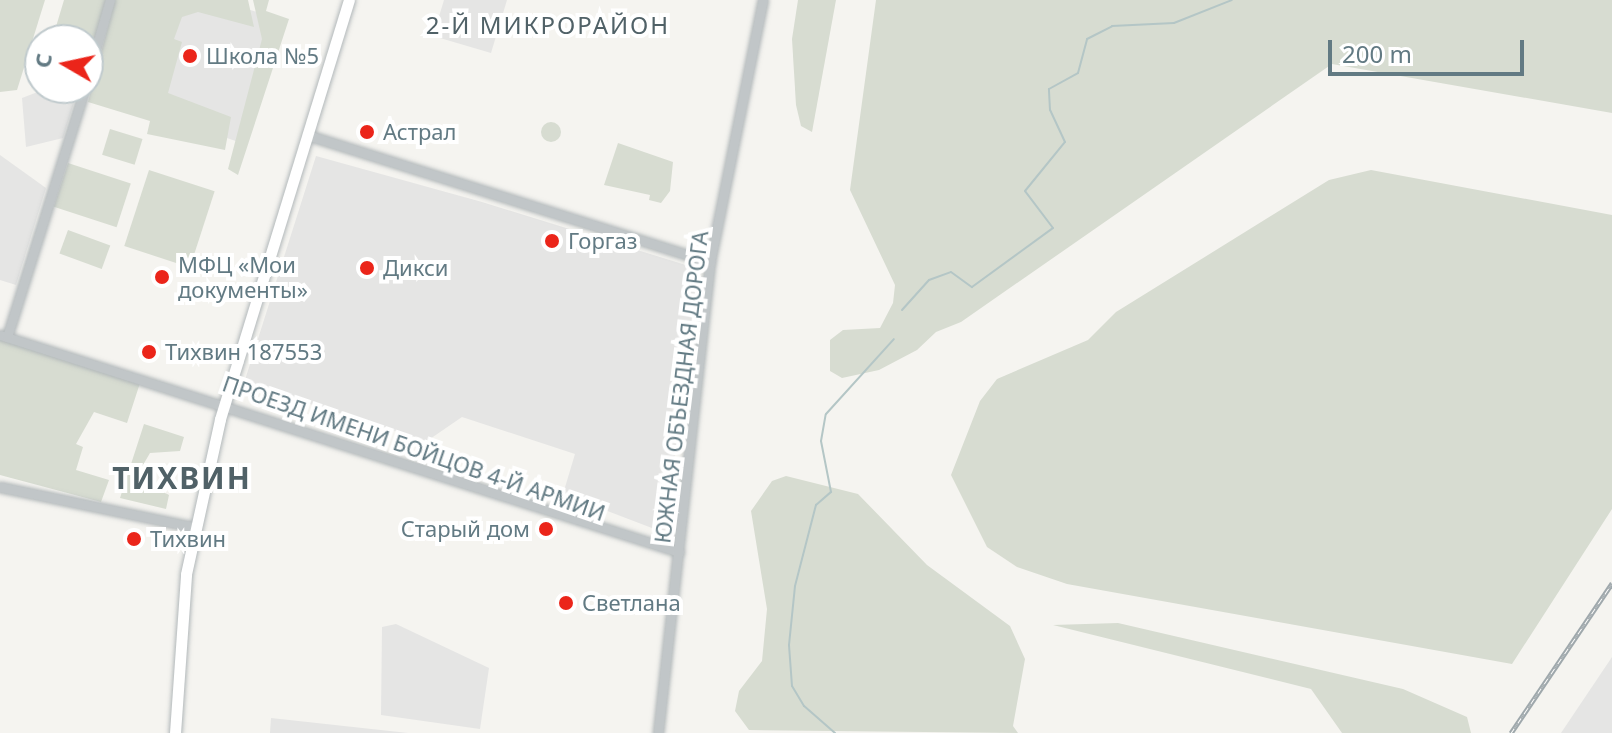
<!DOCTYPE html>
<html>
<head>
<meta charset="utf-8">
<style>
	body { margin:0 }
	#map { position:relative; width:1612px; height:733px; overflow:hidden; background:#f5f4f0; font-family:"Noto Sans",sans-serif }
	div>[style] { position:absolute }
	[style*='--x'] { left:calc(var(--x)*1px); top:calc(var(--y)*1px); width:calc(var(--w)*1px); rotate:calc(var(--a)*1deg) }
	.built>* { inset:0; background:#e5e5e4 }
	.green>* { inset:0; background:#d7dcd1; transform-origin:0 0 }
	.round { border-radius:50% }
	.stream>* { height:2px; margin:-1px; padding:0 1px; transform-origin:1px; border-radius:1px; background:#b4c6c6 }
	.roads { filter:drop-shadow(0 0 2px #b2b8ba) drop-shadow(0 0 2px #b2b8ba) }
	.minor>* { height:9px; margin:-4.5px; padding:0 4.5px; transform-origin:4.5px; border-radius:4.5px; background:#c1c6c8 }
	.major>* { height:11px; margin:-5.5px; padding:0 5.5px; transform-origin:5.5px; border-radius:5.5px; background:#fff }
	.rail>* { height:5px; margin-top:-2.5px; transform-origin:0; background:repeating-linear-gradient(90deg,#fff 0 6px,#9fa8ac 0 12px); box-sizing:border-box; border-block:2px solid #9fa8ac }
	.dots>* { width:22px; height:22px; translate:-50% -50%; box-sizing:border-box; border:4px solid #fff; border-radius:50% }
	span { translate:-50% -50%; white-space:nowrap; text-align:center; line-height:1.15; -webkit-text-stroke:8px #fff; paint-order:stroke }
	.poi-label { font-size:22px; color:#627a83 }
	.left { translate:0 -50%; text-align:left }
	.right { translate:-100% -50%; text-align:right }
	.street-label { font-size:22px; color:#627a83 }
	.neighbourhood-label { font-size:24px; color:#506167; letter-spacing:2px }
	.district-label { font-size:30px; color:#506167; font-weight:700; letter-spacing:2px }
	.north { position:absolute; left:24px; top:24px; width:80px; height:80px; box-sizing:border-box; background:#fff; border:2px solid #c0cacd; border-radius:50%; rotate:279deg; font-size:22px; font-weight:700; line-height:32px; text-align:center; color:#627a83 }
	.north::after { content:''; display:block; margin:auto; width:28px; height:36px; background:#eb251a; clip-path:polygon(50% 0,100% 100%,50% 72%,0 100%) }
	.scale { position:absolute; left:1328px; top:40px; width:196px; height:36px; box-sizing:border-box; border:4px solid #627a83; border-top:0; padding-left:10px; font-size:24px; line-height:28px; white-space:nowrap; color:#627a83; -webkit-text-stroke:6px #fff; paint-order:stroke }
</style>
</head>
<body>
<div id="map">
	<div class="built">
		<div style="clip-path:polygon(121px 0,217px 0,287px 21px,247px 145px,93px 91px)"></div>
		<div style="clip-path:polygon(444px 0,507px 0,491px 53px,440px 38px,443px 25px,437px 23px)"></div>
		<div style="clip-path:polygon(48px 88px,76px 96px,63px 138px,26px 147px,22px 98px)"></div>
		<div style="clip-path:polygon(0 155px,46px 188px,16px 285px,0 280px)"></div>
		<div style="clip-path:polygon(316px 156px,482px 202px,689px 266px,698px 273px,665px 533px,563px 494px,575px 454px,462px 417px,427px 441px,244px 383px)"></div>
		<div style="clip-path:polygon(396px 624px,489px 668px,480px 729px,381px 715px,382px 627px)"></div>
		<div style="clip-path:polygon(1612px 657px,1612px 733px,1561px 733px)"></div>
		<div style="clip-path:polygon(271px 718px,408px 733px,270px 733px)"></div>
	</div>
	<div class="green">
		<div style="clip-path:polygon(0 0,45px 0,17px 90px,0 92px)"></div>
		<div style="clip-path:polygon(64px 0,106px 0,88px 61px,88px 40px,52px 40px)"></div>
		<div style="clip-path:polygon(115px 0,248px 0,254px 27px,198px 12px,182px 17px,174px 39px,182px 42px,168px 93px,231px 117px,225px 150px,147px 134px,150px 121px,88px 102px)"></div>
		<div style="clip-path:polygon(253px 0,269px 0,266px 11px,289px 19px,238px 175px,228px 169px,262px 39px)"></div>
		<div style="clip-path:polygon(798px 0,836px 0,812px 132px,801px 126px,796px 105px,792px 39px)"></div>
		<div style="clip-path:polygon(876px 0,1612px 0,1612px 113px,1332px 64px,961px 322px,936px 332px,917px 350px,879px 370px,842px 378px,830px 371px,830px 340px,843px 330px,880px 328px,893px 303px,895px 285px,850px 190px)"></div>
		<div class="round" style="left:541px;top:122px;width:20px;height:20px"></div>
		<div style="left:110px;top:129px;width:34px;height:27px;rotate:17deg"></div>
		<div style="clip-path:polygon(618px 143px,673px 162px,670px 191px,661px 203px,649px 200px,650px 195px,604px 185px)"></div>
		<div style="left:68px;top:163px;width:66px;height:46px;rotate:18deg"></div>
		<div style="left:149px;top:170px;width:69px;height:80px;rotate:18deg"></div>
		<div style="clip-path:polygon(1371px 170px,1612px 215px,1612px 509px,1512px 664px,1067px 584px,1017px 567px,987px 547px,951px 475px,980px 401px,997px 379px,1088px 340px,1116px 312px,1329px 180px)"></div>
		<div style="left:68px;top:230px;width:45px;height:25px;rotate:20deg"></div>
		<div style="clip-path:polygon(0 339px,141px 380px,127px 423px,94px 412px,76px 444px,83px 447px,76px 470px,109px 480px,101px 502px,0 475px)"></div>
		<div style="clip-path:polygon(144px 424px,184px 437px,180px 451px,150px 453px,143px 465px,150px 485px,169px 495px,166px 509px,120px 498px)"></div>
		<div style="clip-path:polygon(786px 476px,858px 494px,927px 565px,1010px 626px,1025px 659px,1013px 726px,1018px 733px,749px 730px,735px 711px,739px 691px,762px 661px,767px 609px,751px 511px,772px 481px)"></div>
		<div style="clip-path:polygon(1118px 623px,1403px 689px,1467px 717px,1471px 733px,1342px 733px,1311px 689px,1053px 625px)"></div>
	</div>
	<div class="stream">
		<div style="--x:902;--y:310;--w:40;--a:-48"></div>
		<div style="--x:929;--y:280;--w:23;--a:-20"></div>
		<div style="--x:951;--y:272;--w:26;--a:36"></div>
		<div style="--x:972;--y:287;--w:100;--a:-36.1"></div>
		<div style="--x:1053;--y:228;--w:46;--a:-127.1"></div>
		<div style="--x:1025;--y:191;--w:63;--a:-50.8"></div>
		<div style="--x:1065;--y:142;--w:35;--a:-115"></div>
		<div style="--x:1050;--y:110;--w:21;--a:-93"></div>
		<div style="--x:1049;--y:89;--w:33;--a:-29"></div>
		<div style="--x:1078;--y:73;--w:35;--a:-75"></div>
		<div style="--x:1087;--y:39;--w:28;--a:-27"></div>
		<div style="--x:1112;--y:26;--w:62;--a:-2.8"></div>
		<div style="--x:1174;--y:23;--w:62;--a:-21.6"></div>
		<div style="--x:835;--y:733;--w:41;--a:-138.9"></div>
		<div style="--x:804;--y:706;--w:23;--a:-121"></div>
		<div style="--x:792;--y:686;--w:41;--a:-94.2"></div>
		<div style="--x:789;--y:645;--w:59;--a:-84.2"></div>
		<div style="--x:795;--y:586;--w:84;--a:-75.5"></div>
		<div style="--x:816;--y:505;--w:20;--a:-41"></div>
		<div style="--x:831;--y:492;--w:52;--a:-101.1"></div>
		<div style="--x:821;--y:441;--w:27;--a:-80"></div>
		<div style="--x:826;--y:414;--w:101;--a:-47.8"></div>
	</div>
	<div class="roads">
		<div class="minor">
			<div style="--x:88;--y:76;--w:79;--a:-73.9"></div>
			<div style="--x:307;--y:135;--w:423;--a:17.5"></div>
			<div style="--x:0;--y:335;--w:713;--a:17.72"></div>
			<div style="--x:7;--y:337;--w:261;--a:-72.6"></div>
			<div style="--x:0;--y:487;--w:198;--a:11.7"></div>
			<div style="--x:658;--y:733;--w:474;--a:-83.7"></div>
			<div style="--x:710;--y:262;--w:267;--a:-78.6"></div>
		</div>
		<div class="major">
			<div style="--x:175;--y:733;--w:159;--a:-86"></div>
			<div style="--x:186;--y:574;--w:159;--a:-77.6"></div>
			<div style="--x:220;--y:419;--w:438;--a:-72.9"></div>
		</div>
	</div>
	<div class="rail">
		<div style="--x:1511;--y:733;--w:181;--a:-56"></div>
	</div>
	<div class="dots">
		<div style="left:190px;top:56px;background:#eb251a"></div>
		<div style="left:367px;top:132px;background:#eb251a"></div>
		<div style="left:552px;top:241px;background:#eb251a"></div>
		<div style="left:367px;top:268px;background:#eb251a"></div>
		<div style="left:162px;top:277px;background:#eb251a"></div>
		<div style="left:149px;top:352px;background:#eb251a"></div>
		<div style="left:546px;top:529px;background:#eb251a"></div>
		<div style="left:134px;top:539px;background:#eb251a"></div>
		<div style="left:566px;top:603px;background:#eb251a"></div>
	</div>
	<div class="poi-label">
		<span class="left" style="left:206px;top:56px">Школа №5</span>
		<span class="left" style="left:383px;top:132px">Астрал</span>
		<span class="left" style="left:568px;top:241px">Горгаз</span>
		<span class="left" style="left:178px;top:277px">МФЦ «Мои<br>документы»</span>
		<span class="left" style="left:383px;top:268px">Дикси</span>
		<span class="left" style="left:165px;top:352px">Тихвин 187553</span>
		<span class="right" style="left:530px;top:529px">Старый дом</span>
		<span class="left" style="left:150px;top:539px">Тихвин</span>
		<span class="left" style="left:582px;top:603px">Светлана</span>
	</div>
	<div class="street-label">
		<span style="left:681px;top:387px;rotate:-83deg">ЮЖНАЯ ОБЪЕЗДНАЯ ДОРОГА</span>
		<span style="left:414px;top:448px;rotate:19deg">ПРОЕЗД ИМЕНИ БОЙЦОВ 4-Й АРМИИ</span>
	</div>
	<div class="neighbourhood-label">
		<span style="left:548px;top:25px">2-Й МИКРОРАЙОН</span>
	</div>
	<div class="district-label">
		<span style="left:182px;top:478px">ТИХВИН</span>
	</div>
	<div class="north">С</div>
	<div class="scale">200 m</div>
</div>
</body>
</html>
